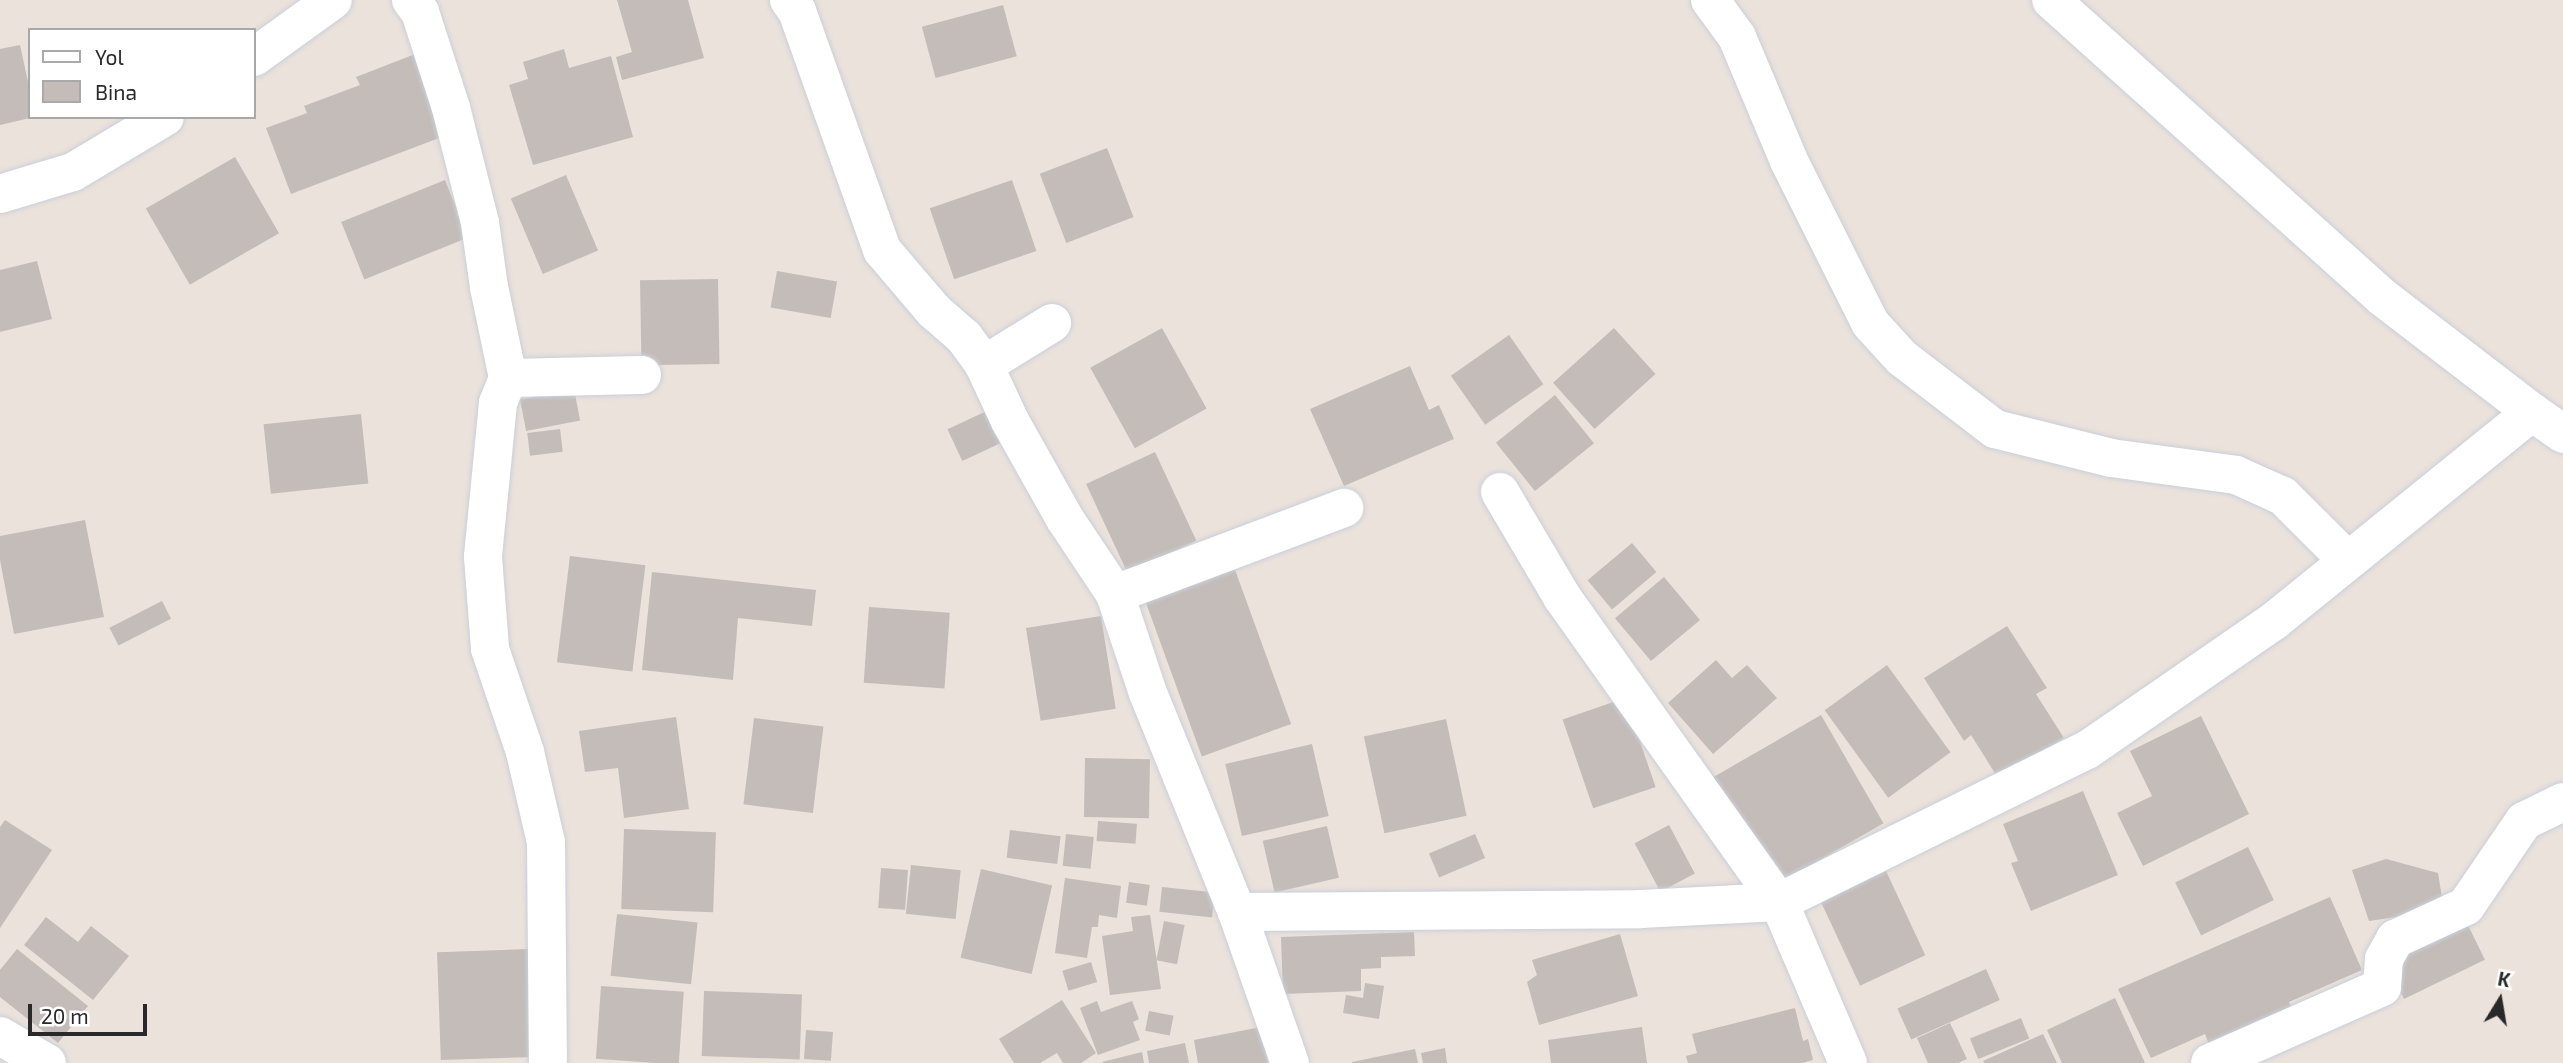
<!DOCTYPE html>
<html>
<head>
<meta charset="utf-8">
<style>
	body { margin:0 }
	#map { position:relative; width:2563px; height:1063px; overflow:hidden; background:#ebe2db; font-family:"Exo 2",sans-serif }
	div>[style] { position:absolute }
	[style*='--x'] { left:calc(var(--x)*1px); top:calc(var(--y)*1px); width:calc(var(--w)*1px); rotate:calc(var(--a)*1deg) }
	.building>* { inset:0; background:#c3bcb8; transform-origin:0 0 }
	.roads { filter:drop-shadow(0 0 2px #cacfda) drop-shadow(0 0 2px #cacfda) }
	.minor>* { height:38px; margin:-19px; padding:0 19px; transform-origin:19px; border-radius:19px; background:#fff }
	span { translate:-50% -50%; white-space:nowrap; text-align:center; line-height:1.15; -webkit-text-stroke:6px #fff; paint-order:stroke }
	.legend { position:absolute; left:28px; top:28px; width:228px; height:91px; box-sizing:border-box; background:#fff; border:2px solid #a9a9a9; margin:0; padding:9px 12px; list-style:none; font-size:21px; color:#292929 }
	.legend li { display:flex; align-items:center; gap:14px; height:35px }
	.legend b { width:35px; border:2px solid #a9a9a9 }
	.north { position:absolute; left:2465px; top:965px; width:70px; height:70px; -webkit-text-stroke:5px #fff; paint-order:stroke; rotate:11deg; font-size:19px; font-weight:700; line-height:28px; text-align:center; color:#292929 }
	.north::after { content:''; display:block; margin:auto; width:24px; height:32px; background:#292929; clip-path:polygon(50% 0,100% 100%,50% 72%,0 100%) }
	.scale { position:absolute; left:28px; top:1004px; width:119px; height:32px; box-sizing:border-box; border:4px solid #292929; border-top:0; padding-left:9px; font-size:21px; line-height:24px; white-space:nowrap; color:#292929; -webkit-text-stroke:5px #fff; paint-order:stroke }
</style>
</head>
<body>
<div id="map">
	<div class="building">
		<div style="clip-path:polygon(617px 0,688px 0,704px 58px,622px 80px,616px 57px,632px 52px)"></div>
		<div style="left:1003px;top:5px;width:53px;height:84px;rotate:75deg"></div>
		<div style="clip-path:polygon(20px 45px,30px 91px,30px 118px,0 125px,0 49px)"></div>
		<div style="clip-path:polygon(564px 49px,569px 68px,611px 56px,633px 137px,533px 165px,509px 85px,528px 79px,523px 62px)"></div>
		<div style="clip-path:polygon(423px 51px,455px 132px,291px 194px,266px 128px,307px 113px,304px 106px,360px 85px,356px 77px)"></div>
		<div style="left:1107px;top:148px;width:74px;height:72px;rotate:69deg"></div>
		<div style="left:235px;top:157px;width:88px;height:103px;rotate:60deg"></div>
		<div style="left:566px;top:175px;width:82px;height:60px;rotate:67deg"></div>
		<div style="left:445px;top:180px;width:62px;height:112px;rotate:68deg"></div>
		<div style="left:1012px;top:180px;width:75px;height:87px;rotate:71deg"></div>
		<div style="clip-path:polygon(37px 261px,52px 319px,0 332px,0 270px)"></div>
		<div style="left:777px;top:271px;width:61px;height:37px;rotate:10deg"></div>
		<div style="left:718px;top:279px;width:85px;height:78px;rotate:89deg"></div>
		<div style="left:1162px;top:328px;width:92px;height:82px;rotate:61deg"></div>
		<div style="left:1614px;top:328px;width:62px;height:82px;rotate:48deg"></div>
		<div style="left:1509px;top:335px;width:60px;height:71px;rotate:55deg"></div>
		<div style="clip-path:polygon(1410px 366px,1429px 410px,1439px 405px,1454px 439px,1344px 486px,1310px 409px)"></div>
		<div style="left:574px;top:389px;width:32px;height:55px;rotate:79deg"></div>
		<div style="left:1555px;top:395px;width:62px;height:76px;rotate:51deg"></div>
		<div style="left:991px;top:409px;width:35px;height:48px;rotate:65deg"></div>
		<div style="left:361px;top:414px;width:70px;height:98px;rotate:84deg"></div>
		<div style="left:560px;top:429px;width:23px;height:33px;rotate:83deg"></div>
		<div style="left:1155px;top:452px;width:98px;height:76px;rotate:65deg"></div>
		<div style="clip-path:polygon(85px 520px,104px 617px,14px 634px,0 560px,0 536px)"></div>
		<div style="left:1632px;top:543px;width:38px;height:58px;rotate:50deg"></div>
		<div style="left:570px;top:556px;width:76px;height:107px;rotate:7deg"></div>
		<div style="left:1234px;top:567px;width:167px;height:95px;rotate:70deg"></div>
		<div style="clip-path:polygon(652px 572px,816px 590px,812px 626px,738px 618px,733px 680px,642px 670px)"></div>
		<div style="left:1664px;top:577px;width:56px;height:64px;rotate:50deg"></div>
		<div style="left:162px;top:601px;width:20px;height:59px;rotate:63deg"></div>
		<div style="left:869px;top:607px;width:81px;height:76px;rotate:4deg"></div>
		<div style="left:1101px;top:616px;width:94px;height:76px;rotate:81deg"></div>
		<div style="clip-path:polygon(2007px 626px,2047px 688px,2036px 694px,2064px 738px,1998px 778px,1971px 735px,1964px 741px,1924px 678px)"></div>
		<div style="clip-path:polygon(1716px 660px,1732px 678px,1747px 665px,1777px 698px,1713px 754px,1668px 703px)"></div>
		<div style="left:1887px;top:665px;width:108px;height:77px;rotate:54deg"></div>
		<div style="left:1625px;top:698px;width:94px;height:66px;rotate:71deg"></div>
		<div style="left:1821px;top:715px;width:125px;height:126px;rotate:60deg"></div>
		<div style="clip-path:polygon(2201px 716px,2249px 814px,2143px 866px,2117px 813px,2152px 796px,2130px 751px)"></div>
		<div style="clip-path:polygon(676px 717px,689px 809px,624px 818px,618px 768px,585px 772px,579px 731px)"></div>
		<div style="left:754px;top:718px;width:70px;height:87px;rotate:7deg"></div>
		<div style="left:1446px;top:719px;width:99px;height:84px;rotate:78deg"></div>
		<div style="left:1312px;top:744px;width:74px;height:89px;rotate:77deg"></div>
		<div style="left:1085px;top:758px;width:65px;height:59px;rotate:1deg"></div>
		<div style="clip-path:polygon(2083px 791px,2118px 875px,2031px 911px,2011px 863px,2018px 861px,2003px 824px)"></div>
		<div style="clip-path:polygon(5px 820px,52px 850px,0 928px,0 827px)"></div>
		<div style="left:1098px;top:821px;width:39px;height:20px;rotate:4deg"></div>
		<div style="left:1669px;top:825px;width:55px;height:39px;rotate:62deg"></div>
		<div style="left:1327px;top:826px;width:53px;height:66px;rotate:77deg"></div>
		<div style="left:624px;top:829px;width:92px;height:80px;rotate:2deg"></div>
		<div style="left:1010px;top:830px;width:51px;height:28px;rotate:7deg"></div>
		<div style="left:1066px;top:834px;width:28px;height:32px;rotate:6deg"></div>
		<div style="left:1475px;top:834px;width:26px;height:50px;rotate:67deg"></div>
		<div style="left:2248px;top:847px;width:59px;height:81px;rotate:64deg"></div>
		<div style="clip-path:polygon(2386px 859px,2438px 873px,2444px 910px,2369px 921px,2352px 870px)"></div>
		<div style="left:911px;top:865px;width:50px;height:49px;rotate:6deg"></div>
		<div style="left:881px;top:868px;width:27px;height:40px;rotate:4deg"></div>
		<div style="left:981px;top:869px;width:73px;height:91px;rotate:13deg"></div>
		<div style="left:1886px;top:871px;width:93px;height:72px;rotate:65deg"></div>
		<div style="clip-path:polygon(1065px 878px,1121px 886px,1117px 918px,1099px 915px,1098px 927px,1092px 927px,1087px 958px,1055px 953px)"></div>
		<div style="left:1129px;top:882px;width:21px;height:21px;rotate:8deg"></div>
		<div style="left:1162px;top:887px;width:53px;height:25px;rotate:6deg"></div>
		<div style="clip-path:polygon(2330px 897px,2362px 970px,2289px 1002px,2294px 1014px,2211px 1050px,2205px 1034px,2151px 1058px,2118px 989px)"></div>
		<div style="left:617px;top:914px;width:81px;height:62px;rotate:6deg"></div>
		<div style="clip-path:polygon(1150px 915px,1161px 989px,1110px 995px,1102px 936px,1133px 931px,1131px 917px)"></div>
		<div style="clip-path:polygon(46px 917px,78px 942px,91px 926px,129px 956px,93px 1000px,24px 945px)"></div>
		<div style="left:1164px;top:921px;width:21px;height:40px;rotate:11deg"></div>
		<div style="left:2466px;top:921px;width:43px;height:90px;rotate:64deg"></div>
		<div style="clip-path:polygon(1414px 932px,1415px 956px,1381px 957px,1381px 968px,1361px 969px,1361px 991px,1283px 994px,1281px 937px)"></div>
		<div style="clip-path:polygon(1620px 934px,1638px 996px,1539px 1025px,1527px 982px,1537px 975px,1532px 960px)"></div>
		<div style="clip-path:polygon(17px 949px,88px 1006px,58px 1043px,0 997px,0 970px)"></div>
		<div style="left:528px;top:949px;width:108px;height:91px;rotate:88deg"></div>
		<div style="left:1091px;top:962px;width:21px;height:30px;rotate:73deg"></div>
		<div style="left:1986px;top:969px;width:34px;height:97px;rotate:66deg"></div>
		<div style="clip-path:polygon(1365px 983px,1384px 986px,1379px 1019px,1343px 1013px,1346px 995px,1363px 998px)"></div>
		<div style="left:601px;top:986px;width:83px;height:73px;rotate:4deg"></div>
		<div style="left:704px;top:991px;width:98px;height:65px;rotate:2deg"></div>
		<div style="clip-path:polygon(2115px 998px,2145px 1063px,2062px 1063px,2047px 1030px)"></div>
		<div style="clip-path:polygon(1062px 1000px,1096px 1053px,1081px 1063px,1063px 1063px,1057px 1053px,1040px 1063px,1014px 1063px,999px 1039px)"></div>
		<div style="clip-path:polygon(1097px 1001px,1101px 1012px,1132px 1001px,1139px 1019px,1133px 1022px,1140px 1040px,1098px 1055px,1080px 1008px)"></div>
		<div style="clip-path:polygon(1795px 1008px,1803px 1041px,1808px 1039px,1813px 1060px,1802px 1063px,1688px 1063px,1686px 1056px,1697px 1053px,1692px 1034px)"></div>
		<div style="left:1149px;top:1011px;width:25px;height:20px;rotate:11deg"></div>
		<div style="left:2021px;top:1018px;width:22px;height:55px;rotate:68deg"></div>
		<div style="clip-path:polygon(1950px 1023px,1967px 1059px,1958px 1063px,1928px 1063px,1917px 1038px)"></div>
		<div style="clip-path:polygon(1261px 1027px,1268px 1063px,1198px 1063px,1194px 1040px)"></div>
		<div style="clip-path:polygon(1642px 1027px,1647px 1063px,1551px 1063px,1548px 1040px)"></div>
		<div style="left:806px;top:1030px;width:27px;height:29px;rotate:4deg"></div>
		<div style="clip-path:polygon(2043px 1034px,2057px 1063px,1984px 1063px,1983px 1061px)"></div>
		<div style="clip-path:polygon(1185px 1043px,1189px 1063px,1149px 1063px,1147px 1051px)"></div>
		<div style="clip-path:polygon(1445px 1048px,1447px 1063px,1423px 1063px,1421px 1053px)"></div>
		<div style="clip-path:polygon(1415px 1049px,1418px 1063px,1352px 1063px,1352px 1062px)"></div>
		<div style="clip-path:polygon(1142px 1052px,1144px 1063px,1103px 1063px,1102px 1062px)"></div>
	</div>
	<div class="roads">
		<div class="minor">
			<div style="--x:411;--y:0;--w:15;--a:53"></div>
			<div style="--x:420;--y:12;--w:101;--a:72.1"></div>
			<div style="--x:451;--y:108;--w:119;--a:75.8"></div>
			<div style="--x:480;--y:223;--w:65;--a:82"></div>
			<div style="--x:489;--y:287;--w:93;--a:78.2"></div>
			<div style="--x:508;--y:378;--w:27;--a:112"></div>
			<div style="--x:498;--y:403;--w:155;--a:95.6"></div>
			<div style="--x:483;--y:557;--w:92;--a:85.6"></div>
			<div style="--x:490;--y:649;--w:109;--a:71.2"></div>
			<div style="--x:525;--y:752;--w:92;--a:76.9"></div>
			<div style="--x:546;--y:842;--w:221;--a:89.5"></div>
			<div style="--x:789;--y:0;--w:14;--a:54"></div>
			<div style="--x:797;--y:11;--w:254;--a:70.4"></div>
			<div style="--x:882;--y:250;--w:80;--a:49.6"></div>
			<div style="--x:934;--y:311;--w:40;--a:41"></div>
			<div style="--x:964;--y:337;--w:34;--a:54"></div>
			<div style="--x:984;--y:365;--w:62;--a:65.1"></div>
			<div style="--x:1010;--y:421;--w:112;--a:60.7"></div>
			<div style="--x:1065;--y:519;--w:90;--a:56.3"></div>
			<div style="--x:1115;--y:594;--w:104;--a:71.6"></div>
			<div style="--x:1148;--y:693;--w:236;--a:67.9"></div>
			<div style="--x:1237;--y:912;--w:160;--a:70.7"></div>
			<div style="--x:1710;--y:0;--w:46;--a:53.9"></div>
			<div style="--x:1737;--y:37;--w:134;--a:67.2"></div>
			<div style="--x:1789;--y:161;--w:181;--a:63.4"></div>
			<div style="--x:1870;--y:323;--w:47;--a:47.6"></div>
			<div style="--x:1902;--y:358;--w:117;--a:37.4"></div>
			<div style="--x:1995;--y:429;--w:120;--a:14"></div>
			<div style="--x:2111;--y:458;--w:126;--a:7.7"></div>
			<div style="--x:2236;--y:475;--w:51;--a:24.1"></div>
			<div style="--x:2283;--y:496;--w:91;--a:45"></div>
			<div style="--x:254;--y:57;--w:97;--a:-35.8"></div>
			<div style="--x:0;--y:194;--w:76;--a:-16.8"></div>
			<div style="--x:73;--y:172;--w:107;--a:-30.9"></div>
			<div style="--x:984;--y:365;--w:80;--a:-31.7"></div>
			<div style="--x:508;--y:378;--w:134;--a:-1.3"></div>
			<div style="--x:2532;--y:412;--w:38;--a:35"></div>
			<div style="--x:1500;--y:492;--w:122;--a:59.4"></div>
			<div style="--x:1562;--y:597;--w:374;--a:54.6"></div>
			<div style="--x:1779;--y:902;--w:175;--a:66.8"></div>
			<div style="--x:1115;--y:594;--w:245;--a:-20.6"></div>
			<div style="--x:1237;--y:912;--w:404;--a:-0.4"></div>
			<div style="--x:1641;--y:909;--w:138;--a:-2.9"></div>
			<div style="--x:1779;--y:902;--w:343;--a:-26.3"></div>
			<div style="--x:2087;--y:750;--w:227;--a:-34.6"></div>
			<div style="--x:2274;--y:621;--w:332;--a:-39"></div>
			<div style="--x:2532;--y:412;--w:190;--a:-142.5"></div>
			<div style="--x:2381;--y:296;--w:443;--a:-138.1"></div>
			<div style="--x:0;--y:1036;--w:54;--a:29.9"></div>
			<div style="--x:2210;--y:1063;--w:188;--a:-23.8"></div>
			<div style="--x:2382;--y:987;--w:28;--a:-86"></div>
			<div style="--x:2384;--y:959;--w:23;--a:-61"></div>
			<div style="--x:2395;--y:939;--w:78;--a:-24.9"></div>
			<div style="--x:2466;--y:906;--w:103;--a:-55.7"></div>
			<div style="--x:2524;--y:821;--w:43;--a:-26"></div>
		</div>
	</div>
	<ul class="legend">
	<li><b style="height:9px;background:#fff"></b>Yol</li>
	<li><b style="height:19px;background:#c3bcb8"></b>Bina</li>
	</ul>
	<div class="north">K</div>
	<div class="scale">20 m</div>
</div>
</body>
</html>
